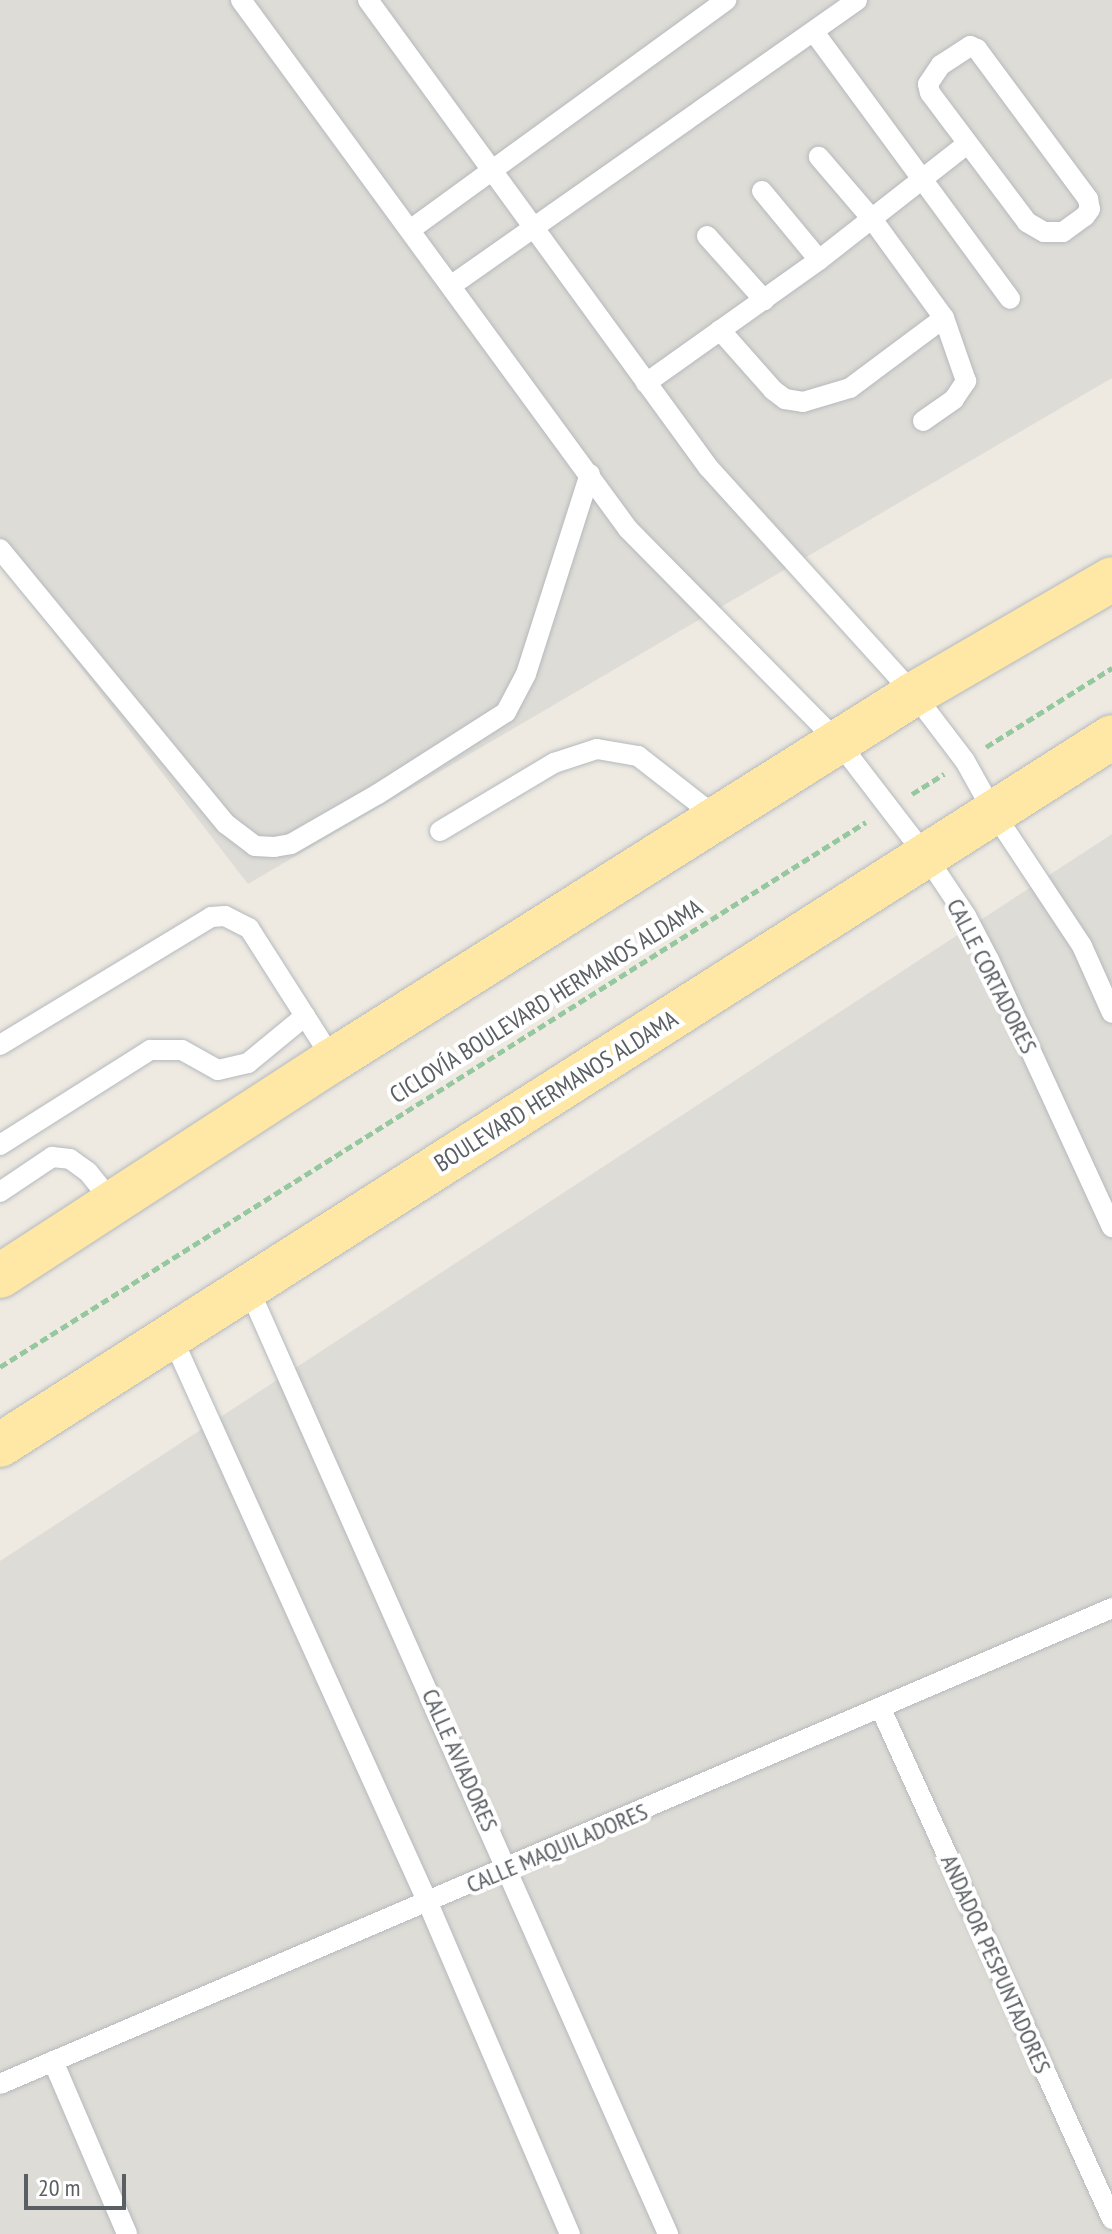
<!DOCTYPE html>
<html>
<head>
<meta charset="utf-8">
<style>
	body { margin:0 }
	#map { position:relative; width:1112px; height:2234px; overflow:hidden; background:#eeeae2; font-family:"PT Sans Narrow",sans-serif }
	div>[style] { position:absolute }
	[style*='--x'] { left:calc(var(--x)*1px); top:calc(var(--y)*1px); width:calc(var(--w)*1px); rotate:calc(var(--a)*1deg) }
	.industrial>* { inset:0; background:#dedcd6 }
	.path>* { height:5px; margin-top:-2.5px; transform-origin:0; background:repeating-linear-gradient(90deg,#96c89f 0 8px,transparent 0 12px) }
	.roads { filter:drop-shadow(0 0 2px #b5b9bd) drop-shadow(0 0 2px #b5b9bd) }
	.service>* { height:20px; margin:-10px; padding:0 10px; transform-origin:10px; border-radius:10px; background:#fff }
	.primary>* { height:44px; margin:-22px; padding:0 22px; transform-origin:22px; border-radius:22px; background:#ffe8a5 }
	span { translate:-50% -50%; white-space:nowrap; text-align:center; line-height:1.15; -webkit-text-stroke:8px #fff; paint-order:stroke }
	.street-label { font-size:24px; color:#5a5f63 }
	.scale { position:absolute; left:24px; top:2174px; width:102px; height:36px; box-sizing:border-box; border:4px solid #5a5f63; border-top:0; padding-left:10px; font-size:24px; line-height:28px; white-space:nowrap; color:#5a5f63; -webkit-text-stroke:6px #fff; paint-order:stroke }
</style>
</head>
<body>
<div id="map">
	<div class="industrial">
		<div style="clip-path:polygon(0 0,1112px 0,1112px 378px,248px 884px,0 563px)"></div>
		<div style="clip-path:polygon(1112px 834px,1112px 2234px,0 2234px,0 1561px)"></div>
	</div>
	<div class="path">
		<div style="--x:986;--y:747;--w:149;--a:-32.1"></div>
		<div style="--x:912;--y:794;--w:38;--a:-32"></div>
		<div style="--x:0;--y:1367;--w:1023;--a:-32.18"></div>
	</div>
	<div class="roads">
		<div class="service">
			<div style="--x:241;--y:0;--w:655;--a:53.81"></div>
			<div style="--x:628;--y:529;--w:302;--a:45.4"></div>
			<div style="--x:840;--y:744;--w:141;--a:52.5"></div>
			<div style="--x:926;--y:856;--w:72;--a:56.3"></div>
			<div style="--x:966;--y:916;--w:50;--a:62.4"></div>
			<div style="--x:989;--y:960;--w:294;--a:65.3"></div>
			<div style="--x:368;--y:0;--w:578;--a:53.94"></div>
			<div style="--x:708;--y:467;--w:307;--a:47.8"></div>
			<div style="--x:914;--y:694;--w:84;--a:52.7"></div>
			<div style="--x:965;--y:761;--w:60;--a:60.9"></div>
			<div style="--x:994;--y:813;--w:159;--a:56.5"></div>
			<div style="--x:1082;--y:946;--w:73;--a:65.9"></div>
			<div style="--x:814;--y:32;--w:331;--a:53.7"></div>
			<div style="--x:970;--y:46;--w:8;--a:23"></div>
			<div style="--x:977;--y:49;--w:187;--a:53.5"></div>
			<div style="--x:1088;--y:199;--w:10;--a:79"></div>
			<div style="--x:1090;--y:209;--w:9;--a:126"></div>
			<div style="--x:1085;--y:216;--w:27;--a:144"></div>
			<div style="--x:1063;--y:232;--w:19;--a:180"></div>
			<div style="--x:1044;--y:232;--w:20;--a:-150"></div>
			<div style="--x:1027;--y:222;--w:161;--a:-126.9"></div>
			<div style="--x:930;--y:93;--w:9;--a:-103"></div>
			<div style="--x:928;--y:84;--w:23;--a:-56"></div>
			<div style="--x:941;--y:65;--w:35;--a:-33"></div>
			<div style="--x:762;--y:191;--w:89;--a:50.4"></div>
			<div style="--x:410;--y:230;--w:391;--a:-36"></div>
			<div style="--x:707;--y:236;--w:86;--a:48.3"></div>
			<div style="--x:452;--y:285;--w:495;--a:-35.1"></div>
			<div style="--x:720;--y:330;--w:80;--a:48.5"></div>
			<div style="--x:773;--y:390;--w:15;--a:37"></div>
			<div style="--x:785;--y:399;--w:18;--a:9"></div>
			<div style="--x:803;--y:402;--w:49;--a:-16.6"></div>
			<div style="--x:850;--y:388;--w:117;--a:-36.7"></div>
			<div style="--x:944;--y:318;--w:122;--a:-126"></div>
			<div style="--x:872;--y:219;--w:82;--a:-130.5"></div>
			<div style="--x:646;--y:383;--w:212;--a:-35.4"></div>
			<div style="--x:819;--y:260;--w:188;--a:-38.1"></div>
			<div style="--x:923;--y:421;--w:38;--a:-35"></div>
			<div style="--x:954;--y:399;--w:22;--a:-56"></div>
			<div style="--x:966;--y:381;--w:67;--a:-109.2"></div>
			<div style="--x:0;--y:549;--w:356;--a:50.6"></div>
			<div style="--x:226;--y:824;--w:36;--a:37"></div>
			<div style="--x:255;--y:846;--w:19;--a:3"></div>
			<div style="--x:274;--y:847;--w:17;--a:-10"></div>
			<div style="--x:291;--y:844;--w:100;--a:-29.9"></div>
			<div style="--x:378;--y:794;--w:152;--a:-32.6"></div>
			<div style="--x:506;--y:712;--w:43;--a:-62.2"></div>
			<div style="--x:526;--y:674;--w:210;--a:-72.3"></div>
			<div style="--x:440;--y:831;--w:133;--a:-30.8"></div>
			<div style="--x:554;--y:763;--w:45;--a:-18"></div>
			<div style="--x:597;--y:749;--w:42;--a:9.7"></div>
			<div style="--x:638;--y:756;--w:103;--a:37.9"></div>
			<div style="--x:0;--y:1045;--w:247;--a:-31.2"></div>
			<div style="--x:211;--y:917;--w:14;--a:-4"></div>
			<div style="--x:225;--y:916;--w:27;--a:27"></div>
			<div style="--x:249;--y:928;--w:156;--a:57.5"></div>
			<div style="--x:0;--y:1145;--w:178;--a:-32.3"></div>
			<div style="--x:150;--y:1050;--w:32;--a:0"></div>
			<div style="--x:182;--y:1050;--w:41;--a:29.1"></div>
			<div style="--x:218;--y:1070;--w:31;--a:-13"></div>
			<div style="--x:248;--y:1063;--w:74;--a:-39.5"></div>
			<div style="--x:0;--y:1192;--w:63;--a:-33.9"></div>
			<div style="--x:52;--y:1157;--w:18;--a:6"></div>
			<div style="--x:70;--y:1159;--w:22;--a:36"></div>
			<div style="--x:88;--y:1172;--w:40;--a:51"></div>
			<div style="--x:248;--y:1287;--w:1036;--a:66.08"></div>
			<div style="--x:171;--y:1335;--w:623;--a:65.65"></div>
			<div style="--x:428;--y:1903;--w:360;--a:66.8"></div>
			<div style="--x:881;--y:1709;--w:560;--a:65.63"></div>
			<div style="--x:53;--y:2061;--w:188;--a:66.8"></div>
			<div style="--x:0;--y:2084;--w:1210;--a:-23.17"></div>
		</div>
		<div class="primary">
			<div style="--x:0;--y:1276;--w:397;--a:-33"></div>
			<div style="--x:333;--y:1060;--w:687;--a:-32.21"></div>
			<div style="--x:914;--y:694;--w:229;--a:-30.1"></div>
			<div style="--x:0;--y:1445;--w:1318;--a:-32.48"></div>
		</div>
	</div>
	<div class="street-label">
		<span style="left:992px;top:976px;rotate:63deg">CALLE CORTADORES</span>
		<span style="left:546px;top:1001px;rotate:-32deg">CICLOVÍA BOULEVARD HERMANOS ALDAMA</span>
		<span style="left:556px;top:1091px;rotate:-32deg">BOULEVARD HERMANOS ALDAMA</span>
		<span style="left:460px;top:1760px;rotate:66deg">CALLE AVIADORES</span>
		<span style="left:557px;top:1848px;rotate:-23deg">CALLE MAQUILADORES</span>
		<span style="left:996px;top:1964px;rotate:66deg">ANDADOR PESPUNTADORES</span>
	</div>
	<div class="scale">20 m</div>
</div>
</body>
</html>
